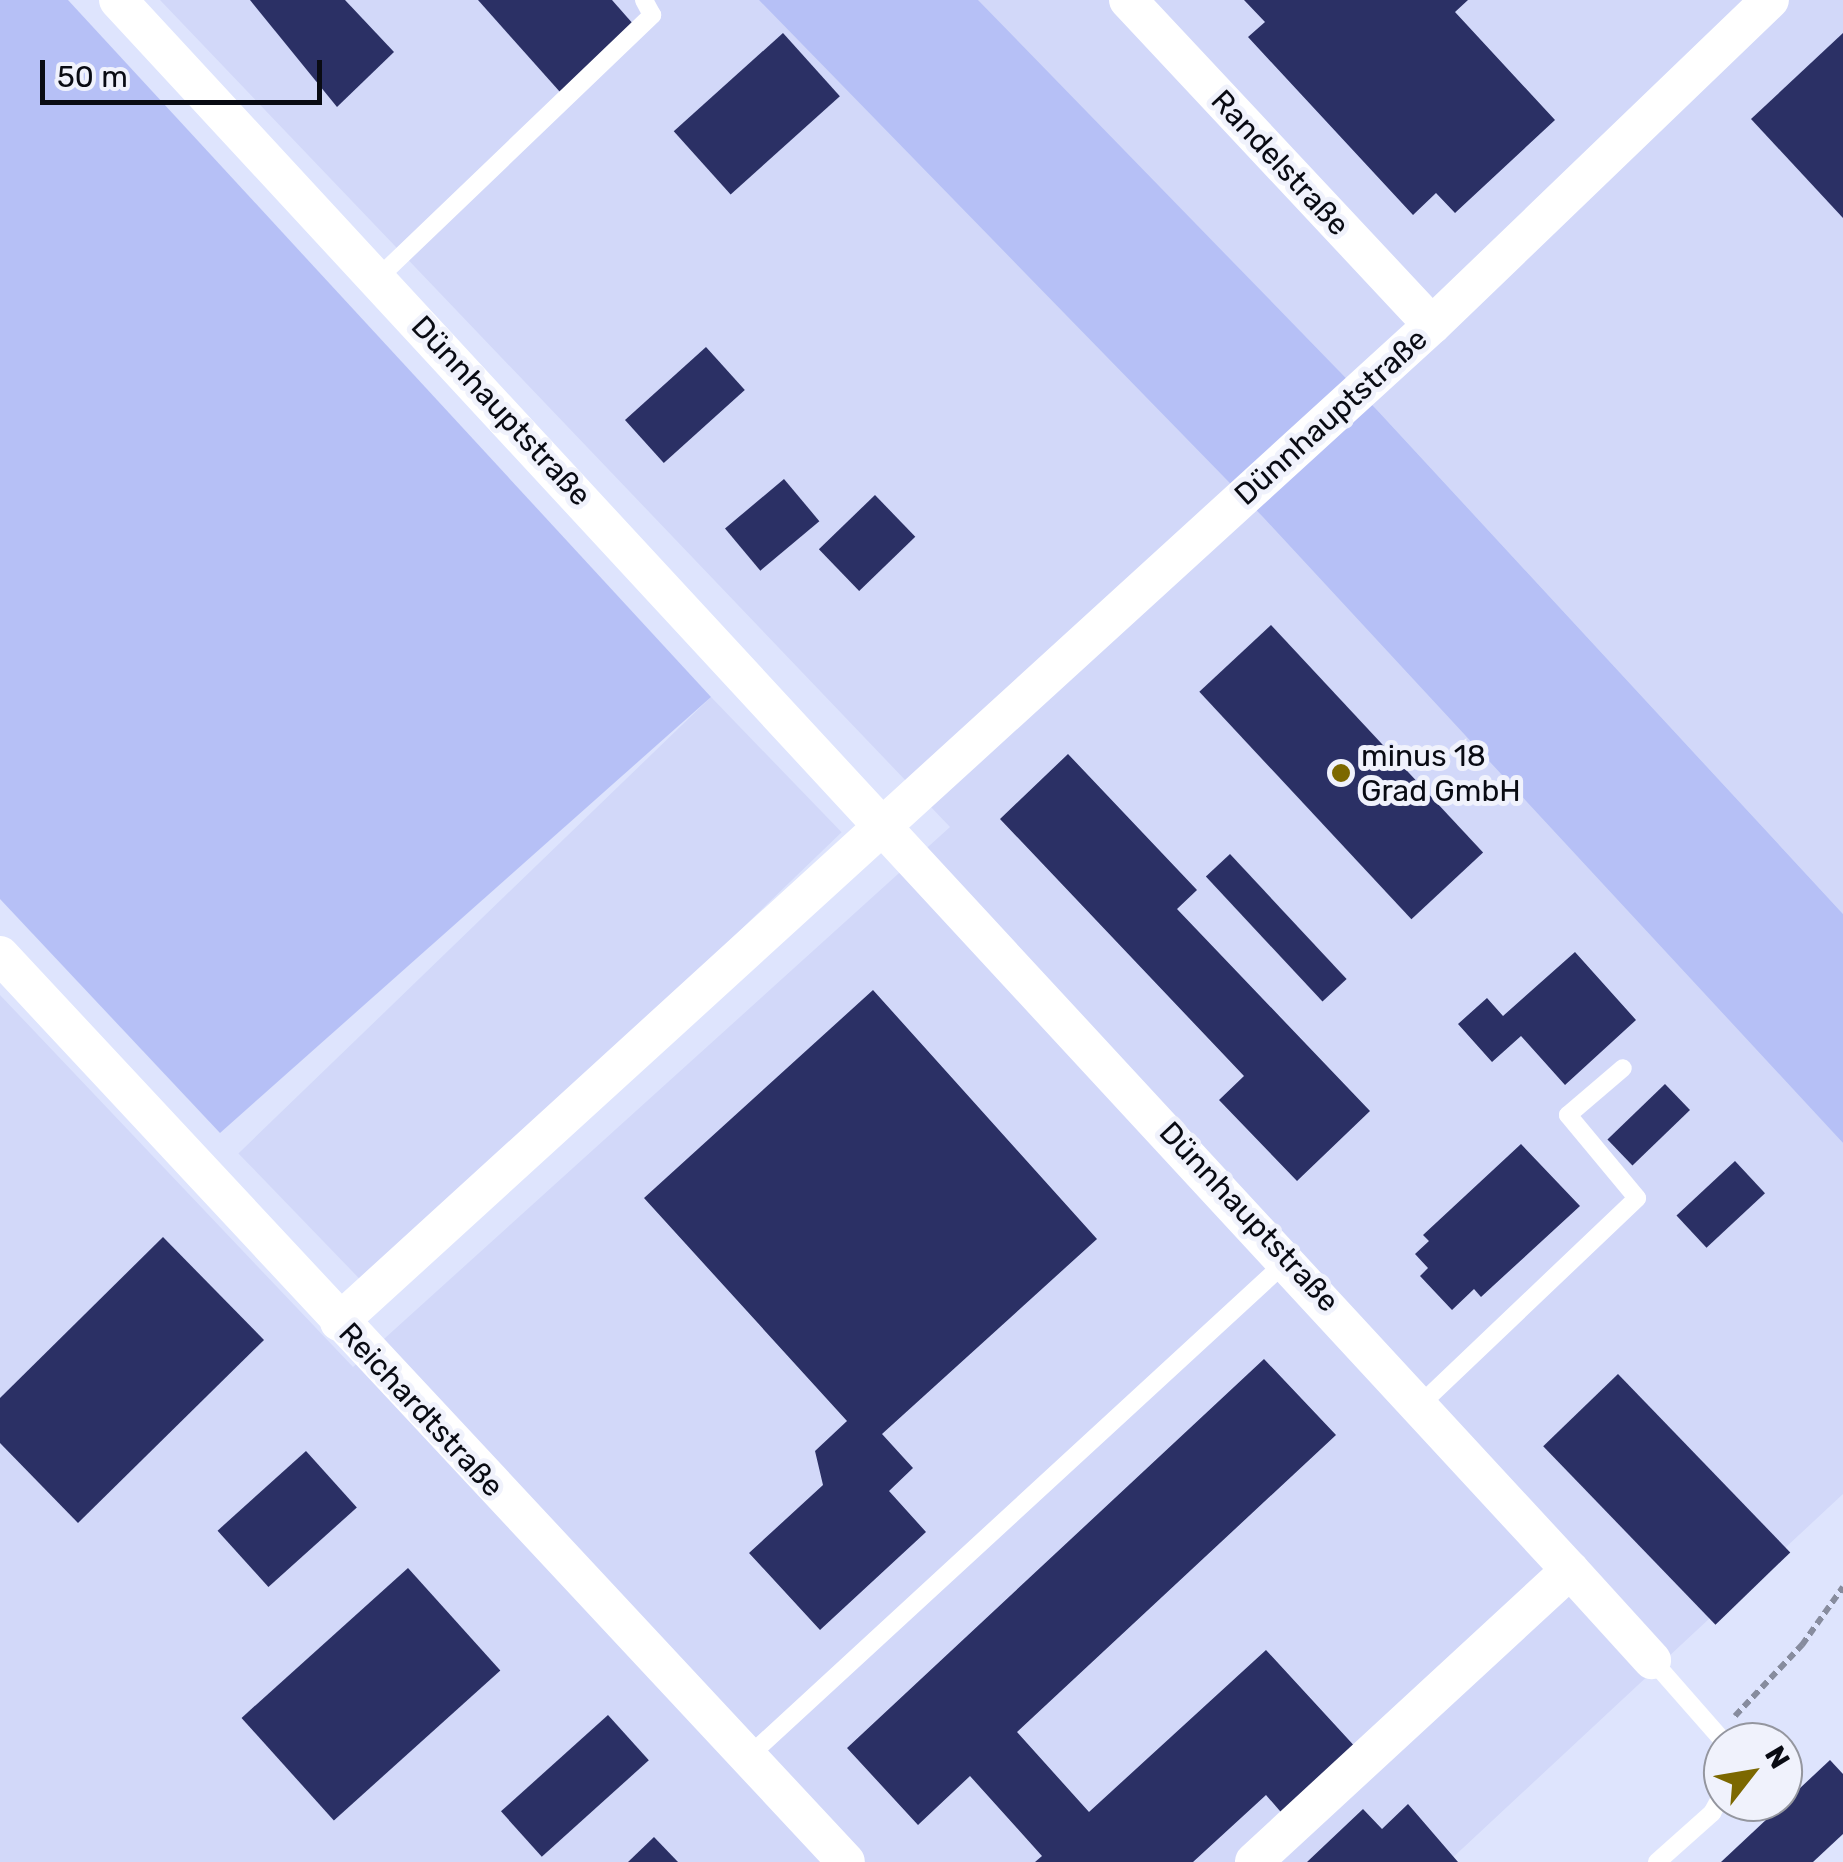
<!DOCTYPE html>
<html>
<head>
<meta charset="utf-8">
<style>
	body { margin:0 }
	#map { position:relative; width:1843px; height:1862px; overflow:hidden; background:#dee4fd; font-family:Rubik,sans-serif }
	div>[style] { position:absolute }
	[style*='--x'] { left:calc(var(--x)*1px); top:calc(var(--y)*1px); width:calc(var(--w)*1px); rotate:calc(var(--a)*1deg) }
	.built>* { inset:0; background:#d2d8f9; transform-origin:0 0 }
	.green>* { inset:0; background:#b6c0f6 }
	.building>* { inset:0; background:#2b3065; transform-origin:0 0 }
	.path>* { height:6px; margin-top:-3px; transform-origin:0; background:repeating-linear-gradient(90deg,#878c9e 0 8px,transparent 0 13px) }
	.lane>* { height:18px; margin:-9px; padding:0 9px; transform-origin:9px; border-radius:9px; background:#fff }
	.street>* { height:38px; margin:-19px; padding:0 19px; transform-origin:19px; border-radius:19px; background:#fff }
	.dots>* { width:28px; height:28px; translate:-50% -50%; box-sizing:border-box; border:5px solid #f0f2fc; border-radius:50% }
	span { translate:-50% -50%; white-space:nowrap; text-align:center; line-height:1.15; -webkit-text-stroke:10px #f0f2fc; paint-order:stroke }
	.street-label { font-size:30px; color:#090b13 }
	.poi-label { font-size:30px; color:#090b13 }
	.left { translate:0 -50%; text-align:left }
	.north { position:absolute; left:1703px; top:1722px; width:100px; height:100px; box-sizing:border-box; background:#f0f2fc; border:2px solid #94969f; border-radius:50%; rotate:59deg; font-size:28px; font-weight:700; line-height:40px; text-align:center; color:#090b13 }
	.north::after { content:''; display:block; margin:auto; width:35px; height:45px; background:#7c6800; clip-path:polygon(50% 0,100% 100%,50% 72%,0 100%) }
	.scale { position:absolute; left:40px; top:60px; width:282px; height:45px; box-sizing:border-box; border:5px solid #090b13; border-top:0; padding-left:12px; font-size:30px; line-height:35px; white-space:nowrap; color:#090b13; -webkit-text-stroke:8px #f0f2fc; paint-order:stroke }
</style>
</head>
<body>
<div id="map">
	<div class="built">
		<div style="clip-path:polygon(160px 0,777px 0,1572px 844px,1843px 1143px,1843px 1494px,1448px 1862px,0 1862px,0 995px,353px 1367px,950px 827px)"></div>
		<div style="clip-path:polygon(977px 0,1843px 0,1843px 914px,1377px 410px)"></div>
		<div style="left:711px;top:697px;width:188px;height:657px;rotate:46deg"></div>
	</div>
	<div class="green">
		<div style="clip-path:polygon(0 0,68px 0,711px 697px,220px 1133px,0 899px)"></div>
		<div style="clip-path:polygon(759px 0,978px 0,1377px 410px,1843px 914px,1843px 1143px,1263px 517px)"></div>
	</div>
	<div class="building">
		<div style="clip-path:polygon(250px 0,345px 0,394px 52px,337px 107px)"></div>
		<div style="clip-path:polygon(478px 0,612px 0,634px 25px,560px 92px)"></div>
		<div style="clip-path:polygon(1244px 0,1468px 0,1455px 12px,1555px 120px,1455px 213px,1436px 193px,1413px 215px,1248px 37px,1265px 22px)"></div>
		<div style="left:783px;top:33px;width:85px;height:147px;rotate:48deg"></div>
		<div style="clip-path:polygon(1843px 33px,1843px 218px,1751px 119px)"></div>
		<div style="left:706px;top:347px;width:58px;height:109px;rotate:48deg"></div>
		<div style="left:784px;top:479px;width:55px;height:77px;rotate:50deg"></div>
		<div style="left:875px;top:495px;width:58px;height:78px;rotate:46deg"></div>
		<div style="left:1271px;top:625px;width:311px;height:98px;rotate:47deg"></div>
		<div style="clip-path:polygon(1068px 754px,1197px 890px,1177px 909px,1370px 1111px,1297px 1181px,1219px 1100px,1244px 1076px,1000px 819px)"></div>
		<div style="left:1230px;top:854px;width:171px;height:33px;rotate:47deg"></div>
		<div style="clip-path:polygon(1575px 952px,1636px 1020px,1565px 1085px,1521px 1036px,1492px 1062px,1458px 1024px,1487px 998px,1503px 1016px)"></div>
		<div style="clip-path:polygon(873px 990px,1097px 1239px,882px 1434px,913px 1468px,889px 1491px,926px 1532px,820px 1630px,749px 1553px,823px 1485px,815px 1451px,847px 1421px,644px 1198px)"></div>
		<div style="left:1665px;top:1084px;width:36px;height:80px;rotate:46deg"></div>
		<div style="clip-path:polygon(1521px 1144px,1580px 1206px,1481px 1297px,1474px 1289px,1452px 1310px,1420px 1276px,1428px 1268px,1415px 1254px,1429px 1241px,1423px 1235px)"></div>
		<div style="left:1735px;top:1161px;width:44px;height:80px;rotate:47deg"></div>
		<div style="clip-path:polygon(163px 1237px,264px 1340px,78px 1523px,0 1443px,0 1398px)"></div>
		<div style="clip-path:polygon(1264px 1359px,1336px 1435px,1017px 1732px,1089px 1812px,1266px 1650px,1359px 1751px,1286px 1818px,1266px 1795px,1193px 1862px,1035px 1862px,1042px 1856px,970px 1776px,918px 1825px,847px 1748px)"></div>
		<div style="left:1618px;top:1374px;width:248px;height:104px;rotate:46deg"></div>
		<div style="left:306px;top:1451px;width:76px;height:119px;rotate:48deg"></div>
		<div style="left:408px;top:1568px;width:138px;height:224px;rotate:48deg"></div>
		<div style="left:608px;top:1715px;width:61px;height:144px;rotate:48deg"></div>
		<div style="clip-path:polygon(1830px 1760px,1843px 1774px,1843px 1834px,1813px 1862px,1721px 1862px)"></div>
		<div style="clip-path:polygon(1408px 1804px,1458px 1862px,1307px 1862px,1363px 1809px,1382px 1829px)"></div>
		<div style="clip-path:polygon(654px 1837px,678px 1862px,628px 1862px)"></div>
	</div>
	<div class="path">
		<div style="--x:1735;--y:1716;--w:98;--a:-46.7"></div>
		<div style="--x:1802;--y:1645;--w:71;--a:-54.7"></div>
	</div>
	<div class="lane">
		<div style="--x:378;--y:278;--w:380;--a:-43.8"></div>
		<div style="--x:652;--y:15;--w:17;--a:-118"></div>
		<div style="--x:1422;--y:1403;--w:297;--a:-43.6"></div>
		<div style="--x:1637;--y:1198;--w:108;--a:-129.7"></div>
		<div style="--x:1568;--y:1115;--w:72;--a:-40.5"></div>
		<div style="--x:1652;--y:1660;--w:109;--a:48.7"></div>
		<div style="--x:748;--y:1757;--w:734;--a:-42.63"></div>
		<div style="--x:1657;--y:1862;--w:74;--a:-41.7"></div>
		<div style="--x:1712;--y:1813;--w:23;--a:-61"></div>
	</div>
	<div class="street">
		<div style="--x:118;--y:0;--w:2139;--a:47.24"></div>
		<div style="--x:1570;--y:1570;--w:430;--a:137.3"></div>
		<div style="--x:1128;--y:0;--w:445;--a:46.9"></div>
		<div style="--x:0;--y:955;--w:1240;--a:46.99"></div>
		<div style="--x:339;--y:1322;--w:1479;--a:-42.37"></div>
		<div style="--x:1432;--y:325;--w:469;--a:-43.9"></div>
		<div style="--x:1570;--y:1570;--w:122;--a:47.7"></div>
	</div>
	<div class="dots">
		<div style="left:1341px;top:773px;background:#7c6800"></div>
	</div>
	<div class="street-label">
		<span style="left:1280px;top:163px;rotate:47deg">Randelstraße</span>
		<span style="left:501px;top:411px;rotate:47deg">Dünnhauptstraße</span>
		<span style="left:1331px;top:417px;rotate:-42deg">Dünnhauptstraße</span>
		<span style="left:1249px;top:1217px;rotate:47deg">Dünnhauptstraße</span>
		<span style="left:421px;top:1410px;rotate:47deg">Reichardtstraße</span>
	</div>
	<div class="poi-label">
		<span class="left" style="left:1361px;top:773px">minus 18<br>Grad GmbH</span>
	</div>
	<div class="north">N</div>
	<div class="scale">50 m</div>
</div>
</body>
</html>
